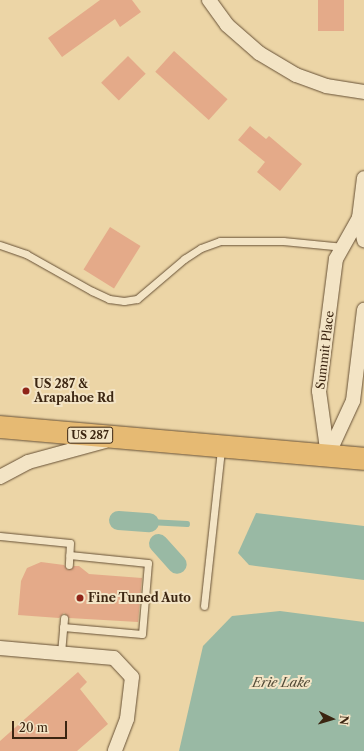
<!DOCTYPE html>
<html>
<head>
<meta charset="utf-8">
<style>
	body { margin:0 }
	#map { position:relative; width:364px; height:751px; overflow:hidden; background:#ecd5a6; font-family:"Libre Caslon Text",serif }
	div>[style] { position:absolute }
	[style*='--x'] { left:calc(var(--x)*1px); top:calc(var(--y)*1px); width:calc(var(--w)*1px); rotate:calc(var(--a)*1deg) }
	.water>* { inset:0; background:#99b9a4 }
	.stream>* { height:5.5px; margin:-2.75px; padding:0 2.75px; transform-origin:2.75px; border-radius:2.75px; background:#99b9a4 }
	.canal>* { height:19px; margin:-9.5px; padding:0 9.5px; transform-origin:9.5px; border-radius:9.5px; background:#99b9a4 }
	.building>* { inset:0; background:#e4aa89; transform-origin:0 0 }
	.roads { filter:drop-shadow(0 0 1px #675136) drop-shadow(0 0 1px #675136) }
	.lane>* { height:7px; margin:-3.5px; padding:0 3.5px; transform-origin:3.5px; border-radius:3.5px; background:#f3e4c5 }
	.street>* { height:14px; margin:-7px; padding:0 7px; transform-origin:7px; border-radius:7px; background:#f3e4c5 }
	.primary>* { height:22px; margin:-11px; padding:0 11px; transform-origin:11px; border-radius:11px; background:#e6ba73 }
	.dots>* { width:11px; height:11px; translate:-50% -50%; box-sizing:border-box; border:2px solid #f3e4c5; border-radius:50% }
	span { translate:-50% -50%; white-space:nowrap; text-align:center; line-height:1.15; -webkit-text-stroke:4px #f3e4c5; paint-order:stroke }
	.shield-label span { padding:1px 3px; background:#f3e4c5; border:1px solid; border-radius:3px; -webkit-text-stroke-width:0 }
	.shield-label { font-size:11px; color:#3b2511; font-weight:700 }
	.street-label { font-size:12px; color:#3b2511 }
	.poi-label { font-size:12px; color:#3b2511; font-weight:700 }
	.left { translate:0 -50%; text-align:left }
	.water-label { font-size:13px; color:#524a36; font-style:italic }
	.north { position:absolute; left:312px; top:699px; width:40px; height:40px; -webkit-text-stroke:3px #f3e4c5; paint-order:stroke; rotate:95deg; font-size:11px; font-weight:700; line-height:16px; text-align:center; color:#3b2511 }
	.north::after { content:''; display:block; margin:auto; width:14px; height:18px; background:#3b2511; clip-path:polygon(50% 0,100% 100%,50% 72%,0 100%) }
	.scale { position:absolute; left:12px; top:721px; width:55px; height:18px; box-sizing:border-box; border:2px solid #3b2511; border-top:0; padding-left:5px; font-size:12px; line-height:14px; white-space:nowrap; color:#3b2511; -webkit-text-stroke:3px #f3e4c5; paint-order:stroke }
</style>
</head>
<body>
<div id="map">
	<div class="water">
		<div style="clip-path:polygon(256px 513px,364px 526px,364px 580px,249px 565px,238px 553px)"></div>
		<div style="clip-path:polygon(280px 611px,364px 622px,364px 751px,179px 751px,203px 646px,232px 616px)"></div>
	</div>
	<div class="stream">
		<div style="--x:149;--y:522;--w:38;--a:3"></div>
	</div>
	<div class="canal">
		<div style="--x:118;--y:520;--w:31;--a:4"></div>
		<div style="--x:158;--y:543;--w:28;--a:48"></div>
	</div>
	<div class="building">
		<div style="clip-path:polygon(100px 0,132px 0,141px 12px,120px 27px,115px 19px,62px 57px,48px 38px)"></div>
		<div style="left:318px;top:0;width:26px;height:31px"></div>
		<div style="left:174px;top:51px;width:72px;height:28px;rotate:42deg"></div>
		<div style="left:128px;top:56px;width:25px;height:38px;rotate:45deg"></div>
		<div style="clip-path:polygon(250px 126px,266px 139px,269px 136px,302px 164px,280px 191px,257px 172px,265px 162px,238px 140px)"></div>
		<div style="left:110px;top:227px;width:36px;height:50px;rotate:32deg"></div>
		<div style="clip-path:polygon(41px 562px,64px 565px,68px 570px,74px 566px,79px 566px,89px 574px,142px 578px,138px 622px,69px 618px,64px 613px,59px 618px,18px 615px,21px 581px,27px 568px)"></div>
		<div style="clip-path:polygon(78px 672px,87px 682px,80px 689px,108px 724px,77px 751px,0 751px,0 741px)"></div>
	</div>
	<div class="roads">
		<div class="lane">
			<div style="--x:0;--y:245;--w:28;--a:19"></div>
			<div style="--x:26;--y:254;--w:76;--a:29.3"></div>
			<div style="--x:92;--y:291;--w:19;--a:25"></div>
			<div style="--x:109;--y:299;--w:15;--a:8"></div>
			<div style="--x:124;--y:301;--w:13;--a:-9"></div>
			<div style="--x:137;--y:299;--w:62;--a:-40.4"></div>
			<div style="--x:184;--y:259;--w:20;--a:-33"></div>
			<div style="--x:201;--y:248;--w:20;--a:-20"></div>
			<div style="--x:220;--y:241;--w:63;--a:0"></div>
			<div style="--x:283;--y:241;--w:61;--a:5.6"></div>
			<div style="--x:0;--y:536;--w:70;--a:5.7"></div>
			<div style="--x:70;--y:543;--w:22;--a:93"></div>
			<div style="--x:204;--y:606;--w:158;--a:-83.8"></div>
			<div style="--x:63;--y:627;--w:79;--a:5.1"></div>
			<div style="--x:142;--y:634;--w:71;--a:-85.2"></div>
			<div style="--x:148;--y:563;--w:79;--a:-174.2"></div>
			<div style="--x:61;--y:653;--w:35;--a:-85"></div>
		</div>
		<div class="street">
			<div style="--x:209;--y:0;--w:31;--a:54"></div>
			<div style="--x:227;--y:25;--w:43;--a:41.2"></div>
			<div style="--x:259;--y:53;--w:43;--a:30.7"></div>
			<div style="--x:296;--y:75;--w:32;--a:20"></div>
			<div style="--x:326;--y:86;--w:38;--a:9"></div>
			<div style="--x:359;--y:218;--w:23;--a:77"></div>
			<div style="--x:328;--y:455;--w:60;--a:-65.2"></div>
			<div style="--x:353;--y:401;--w:92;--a:-83.1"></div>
			<div style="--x:328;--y:456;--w:66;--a:-97.9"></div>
			<div style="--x:319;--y:391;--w:133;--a:-82.7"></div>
			<div style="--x:336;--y:259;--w:47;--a:-60.7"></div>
			<div style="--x:359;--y:218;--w:40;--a:-82.9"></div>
			<div style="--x:0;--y:477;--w:32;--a:-28"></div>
			<div style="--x:28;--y:462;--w:80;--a:-15.3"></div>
			<div style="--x:0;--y:648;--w:114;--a:5"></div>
			<div style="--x:114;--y:658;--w:26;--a:47"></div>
			<div style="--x:132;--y:677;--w:42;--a:96.8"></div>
			<div style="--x:127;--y:719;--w:34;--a:111"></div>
		</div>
		<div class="primary">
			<div style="--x:0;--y:427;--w:365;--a:5"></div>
		</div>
	</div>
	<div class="dots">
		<div style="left:26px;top:391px;background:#8f2418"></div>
		<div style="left:80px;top:598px;background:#8f2418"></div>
	</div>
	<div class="shield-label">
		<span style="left:90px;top:435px">US 287</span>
	</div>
	<div class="street-label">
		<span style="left:325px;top:350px;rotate:-83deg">Summit Place</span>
	</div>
	<div class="poi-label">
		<span class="left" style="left:34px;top:391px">US 287 &amp;<br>Arapahoe Rd</span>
		<span class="left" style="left:88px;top:598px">Fine Tuned Auto</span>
	</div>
	<div class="water-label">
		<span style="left:281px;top:682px">Erie Lake</span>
	</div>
	<div class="north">N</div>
	<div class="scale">20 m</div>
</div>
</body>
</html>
